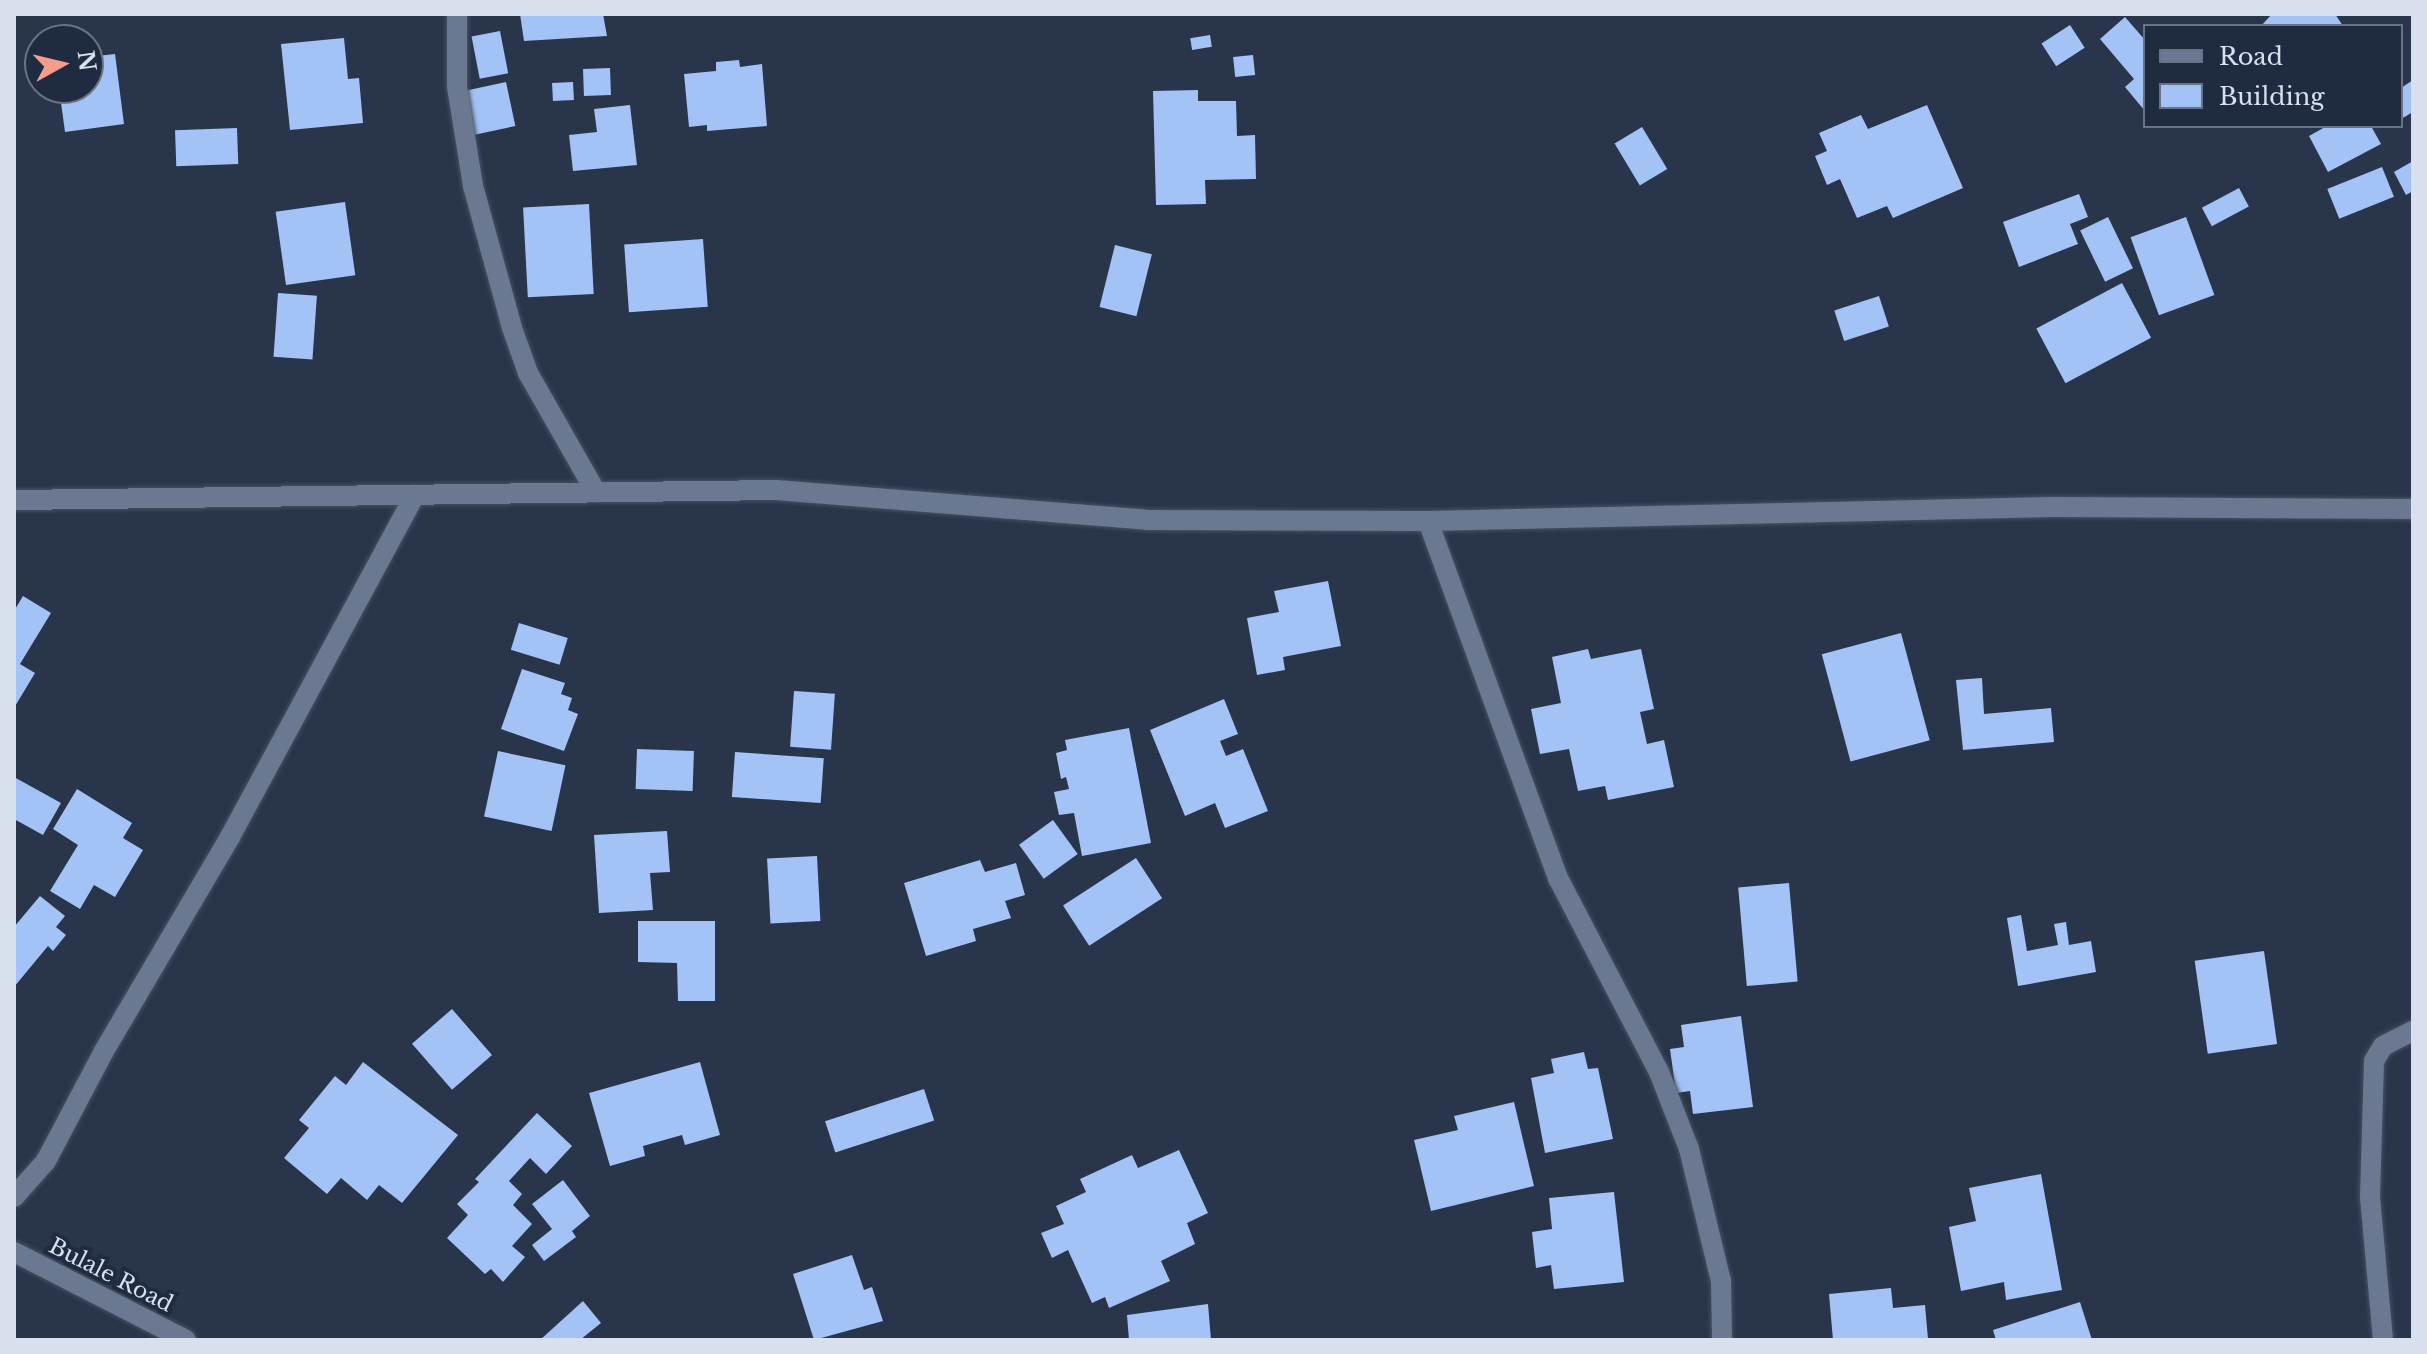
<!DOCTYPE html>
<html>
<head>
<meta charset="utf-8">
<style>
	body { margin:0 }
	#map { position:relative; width:2427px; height:1354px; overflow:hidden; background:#29354a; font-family:"Libre Baskerville",serif }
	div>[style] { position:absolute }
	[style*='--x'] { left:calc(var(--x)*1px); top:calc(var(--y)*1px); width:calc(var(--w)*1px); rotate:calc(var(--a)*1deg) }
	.building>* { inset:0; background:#a3c2f6; transform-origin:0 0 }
	.roads { filter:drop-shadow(0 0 2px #455061) drop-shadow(0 0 2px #455061) }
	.minor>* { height:20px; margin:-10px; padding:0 10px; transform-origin:10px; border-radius:10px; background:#6a7991 }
	.tertiary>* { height:20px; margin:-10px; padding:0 10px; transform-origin:10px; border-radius:10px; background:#6a7991 }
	span { translate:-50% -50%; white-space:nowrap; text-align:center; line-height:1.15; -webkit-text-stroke:8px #1f2b40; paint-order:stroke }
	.street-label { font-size:22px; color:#d8e0ed }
	.frame { position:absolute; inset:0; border:16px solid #d8e0ed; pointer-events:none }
	.legend { position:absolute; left:2143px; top:24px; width:260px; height:104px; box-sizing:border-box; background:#1f2b40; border:2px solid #697385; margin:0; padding:10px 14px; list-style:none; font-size:24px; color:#d8e0ed }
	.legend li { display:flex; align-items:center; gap:16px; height:40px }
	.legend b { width:40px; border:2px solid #697385 }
	.north { position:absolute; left:24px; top:24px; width:80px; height:80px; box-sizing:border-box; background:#1f2b40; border:2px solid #697385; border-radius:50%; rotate:82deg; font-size:22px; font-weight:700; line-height:32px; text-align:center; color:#d8e0ed }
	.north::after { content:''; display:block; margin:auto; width:28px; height:36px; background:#f49d8c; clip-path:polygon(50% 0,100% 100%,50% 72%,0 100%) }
</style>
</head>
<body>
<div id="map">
	<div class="building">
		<div style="clip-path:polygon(520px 14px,603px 14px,607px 36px,524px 41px)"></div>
		<div style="clip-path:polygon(2272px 14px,2335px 14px,2343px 26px,2261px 26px)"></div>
		<div style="clip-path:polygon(2125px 17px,2145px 40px,2145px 111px,2125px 87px,2134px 79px,2100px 39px)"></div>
		<div style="left:2070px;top:25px;width:27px;height:34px;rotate:57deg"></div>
		<div style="left:500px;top:31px;width:43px;height:29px;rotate:79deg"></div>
		<div style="left:1210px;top:35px;width:12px;height:20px;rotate:81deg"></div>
		<div style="clip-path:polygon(344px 38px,348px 79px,359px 78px,363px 123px,290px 130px,281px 44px)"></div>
		<div style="clip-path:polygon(115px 54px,124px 124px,65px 132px,59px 88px,88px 88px,88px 57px)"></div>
		<div style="left:1253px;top:55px;width:20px;height:20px;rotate:84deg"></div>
		<div style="clip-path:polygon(739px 60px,740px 67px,762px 64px,767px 126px,707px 131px,707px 125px,689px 127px,684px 74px,716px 71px,716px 62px)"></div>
		<div style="left:610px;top:68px;width:27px;height:27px;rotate:88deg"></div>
		<div style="clip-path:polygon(2413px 80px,2413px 112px,2401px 119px,2401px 88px)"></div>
		<div style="left:506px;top:82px;width:45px;height:44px;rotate:78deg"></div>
		<div style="left:573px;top:82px;width:18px;height:21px;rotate:87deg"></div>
		<div style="clip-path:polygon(1198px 90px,1198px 101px,1236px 101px,1237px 136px,1255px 135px,1256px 179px,1205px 180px,1206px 204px,1156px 205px,1153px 91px)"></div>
		<div style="clip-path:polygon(630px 105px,637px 165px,573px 171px,569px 135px,597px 132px,594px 109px)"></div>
		<div style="clip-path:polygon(1927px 105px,1963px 188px,1893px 218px,1887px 206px,1857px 218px,1840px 179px,1827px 185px,1815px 156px,1827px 151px,1819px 133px,1861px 115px,1868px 129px)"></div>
		<div style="clip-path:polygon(2327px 126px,2371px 126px,2381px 144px,2328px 172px,2309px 136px)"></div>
		<div style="left:1642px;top:127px;width:49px;height:32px;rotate:59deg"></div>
		<div style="left:237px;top:128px;width:36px;height:62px;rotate:88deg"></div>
		<div style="clip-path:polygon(2413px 161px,2413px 191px,2406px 195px,2394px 172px)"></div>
		<div style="left:2382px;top:167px;width:32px;height:59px;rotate:68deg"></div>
		<div style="left:2239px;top:188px;width:21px;height:42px;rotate:62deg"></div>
		<div style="clip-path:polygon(2079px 194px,2088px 217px,2070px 224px,2078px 244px,2019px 267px,2003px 222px)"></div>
		<div style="left:345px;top:202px;width:74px;height:70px;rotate:82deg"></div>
		<div style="left:589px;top:204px;width:90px;height:66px;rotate:87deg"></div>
		<div style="left:2108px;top:217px;width:57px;height:31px;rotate:64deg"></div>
		<div style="left:2186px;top:217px;width:83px;height:59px;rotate:70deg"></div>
		<div style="left:703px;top:239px;width:68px;height:79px;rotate:86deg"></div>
		<div style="left:1115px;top:245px;width:38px;height:64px;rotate:14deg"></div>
		<div style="left:2122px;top:283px;width:62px;height:97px;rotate:62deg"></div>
		<div style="left:278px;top:293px;width:39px;height:64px;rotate:4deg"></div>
		<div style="left:1879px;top:296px;width:32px;height:47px;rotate:72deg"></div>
		<div style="clip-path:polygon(1328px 581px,1341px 646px,1283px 657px,1285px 670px,1257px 675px,1247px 618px,1279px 612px,1274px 591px)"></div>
		<div style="clip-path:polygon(23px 596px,51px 613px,20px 664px,35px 673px,14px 708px,14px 611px)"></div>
		<div style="left:519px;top:623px;width:51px;height:28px;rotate:17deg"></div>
		<div style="left:1901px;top:633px;width:111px;height:82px;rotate:75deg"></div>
		<div style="clip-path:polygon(1588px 649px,1591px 659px,1641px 649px,1654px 709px,1640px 712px,1647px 744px,1664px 740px,1674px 787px,1608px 800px,1605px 786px,1578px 791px,1569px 749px,1540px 754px,1531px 709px,1561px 703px,1552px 657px)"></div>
		<div style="clip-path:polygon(522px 669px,565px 683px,561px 694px,572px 698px,568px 710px,578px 714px,564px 751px,501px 729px)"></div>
		<div style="clip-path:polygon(1982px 678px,1984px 714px,2051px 708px,2054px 742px,1963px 750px,1956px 680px)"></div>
		<div style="left:794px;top:691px;width:41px;height:56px;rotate:4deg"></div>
		<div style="clip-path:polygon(1224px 699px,1238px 734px,1220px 741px,1226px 756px,1243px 749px,1268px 811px,1225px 828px,1215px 803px,1185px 816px,1150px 730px)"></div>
		<div style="clip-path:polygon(1129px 728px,1151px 843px,1082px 856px,1074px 813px,1059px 815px,1054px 792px,1069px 789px,1066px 777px,1061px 779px,1056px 753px,1067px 750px,1065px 740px)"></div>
		<div style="left:637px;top:749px;width:57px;height:40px;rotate:2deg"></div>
		<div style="left:498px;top:751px;width:69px;height:67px;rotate:12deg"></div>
		<div style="left:735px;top:752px;width:89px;height:45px;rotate:4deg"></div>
		<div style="clip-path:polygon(14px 777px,61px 803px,43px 835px,14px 819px)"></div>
		<div style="clip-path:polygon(77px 789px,132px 823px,123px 838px,143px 850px,115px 897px,94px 885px,80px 909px,50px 891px,78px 845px,53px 829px)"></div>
		<div style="left:1053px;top:820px;width:42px;height:42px;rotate:54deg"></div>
		<div style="clip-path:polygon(667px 831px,670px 872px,650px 873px,653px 910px,599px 913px,594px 835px)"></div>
		<div style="left:817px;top:856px;width:65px;height:50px;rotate:87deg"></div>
		<div style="left:1136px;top:858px;width:48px;height:87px;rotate:57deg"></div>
		<div style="clip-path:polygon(980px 860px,985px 872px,1016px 863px,1025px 895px,1005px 901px,1011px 918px,973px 929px,976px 941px,926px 956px,904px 883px)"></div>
		<div style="left:1789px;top:883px;width:99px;height:51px;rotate:85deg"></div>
		<div style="clip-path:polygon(40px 896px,65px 916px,56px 927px,66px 935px,53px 951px,48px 946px,14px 987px,14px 927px)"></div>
		<div style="clip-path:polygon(2021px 915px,2027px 951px,2058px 945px,2054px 924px,2066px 922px,2069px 945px,2091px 941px,2096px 972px,2018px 986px,2007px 918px)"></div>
		<div style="clip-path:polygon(638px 921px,715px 921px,715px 1001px,678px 1001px,677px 963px,638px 962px)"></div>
		<div style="left:2264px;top:951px;width:94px;height:70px;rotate:82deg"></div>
		<div style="left:452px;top:1009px;width:61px;height:53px;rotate:49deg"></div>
		<div style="clip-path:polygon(1741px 1016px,1753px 1107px,1693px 1114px,1690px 1091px,1676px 1093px,1670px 1049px,1684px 1047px,1681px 1025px)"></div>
		<div style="clip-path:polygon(1584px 1052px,1588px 1069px,1598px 1068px,1613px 1139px,1545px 1153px,1531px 1078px,1554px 1073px,1551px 1059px)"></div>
		<div style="clip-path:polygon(363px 1062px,458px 1135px,402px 1203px,379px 1185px,367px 1200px,341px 1178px,327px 1194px,284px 1158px,309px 1128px,299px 1120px,335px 1076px,346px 1085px)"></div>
		<div style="clip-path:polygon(700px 1062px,720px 1135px,685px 1145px,682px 1135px,643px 1146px,645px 1156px,610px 1166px,589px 1093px)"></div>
		<div style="left:924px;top:1089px;width:33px;height:104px;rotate:72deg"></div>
		<div style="clip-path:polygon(1514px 1102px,1534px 1186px,1431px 1211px,1414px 1140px,1458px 1130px,1454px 1116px)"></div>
		<div style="clip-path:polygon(537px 1113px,572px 1146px,546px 1174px,530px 1158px,509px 1181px,522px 1194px,513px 1205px,532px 1224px,512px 1246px,525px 1257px,503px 1282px,491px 1269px,485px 1274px,447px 1238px,468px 1215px,457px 1204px,479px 1182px,475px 1179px)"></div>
		<div style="clip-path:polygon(1179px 1150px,1208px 1213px,1187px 1223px,1195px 1244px,1161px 1261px,1170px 1281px,1109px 1308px,1105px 1297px,1092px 1303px,1068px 1250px,1052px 1258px,1041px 1233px,1064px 1224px,1056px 1206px,1086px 1192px,1080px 1179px,1132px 1155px,1138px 1168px)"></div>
		<div style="clip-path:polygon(2041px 1174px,2062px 1290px,2006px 1300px,2004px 1282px,1961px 1291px,1949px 1227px,1976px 1221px,1969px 1188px)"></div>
		<div style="clip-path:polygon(563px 1180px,590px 1216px,572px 1231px,576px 1237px,544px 1261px,532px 1245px,552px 1229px,532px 1204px)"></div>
		<div style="clip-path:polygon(1614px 1192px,1624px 1282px,1554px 1289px,1551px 1265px,1536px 1268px,1532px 1232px,1552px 1229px,1549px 1198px)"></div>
		<div style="clip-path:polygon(852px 1255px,864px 1290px,872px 1287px,883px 1321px,814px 1340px,793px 1274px)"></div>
		<div style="clip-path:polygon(1891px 1288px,1893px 1308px,1925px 1305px,1928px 1339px,1833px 1340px,1829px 1294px)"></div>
		<div style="clip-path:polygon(583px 1301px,601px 1323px,580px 1340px,540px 1340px)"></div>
		<div style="clip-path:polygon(2080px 1302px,2092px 1340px,1996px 1340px,1993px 1330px)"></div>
		<div style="clip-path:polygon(1208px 1304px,1211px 1340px,1129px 1340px,1127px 1315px)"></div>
	</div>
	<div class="roads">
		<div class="minor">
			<div style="--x:457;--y:14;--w:73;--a:90"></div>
			<div style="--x:457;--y:87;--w:100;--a:80.8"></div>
			<div style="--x:473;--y:186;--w:147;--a:74.6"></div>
			<div style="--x:512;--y:328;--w:48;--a:70.4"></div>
			<div style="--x:528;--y:373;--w:137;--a:60.3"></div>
			<div style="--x:14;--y:500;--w:762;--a:-0.75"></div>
			<div style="--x:776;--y:490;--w:372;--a:4.6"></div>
			<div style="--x:1147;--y:520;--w:281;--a:0.2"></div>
			<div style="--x:1428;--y:521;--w:625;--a:-1.28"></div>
			<div style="--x:2053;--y:507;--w:360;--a:0.3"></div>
			<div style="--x:1428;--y:521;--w:382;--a:70"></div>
			<div style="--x:1559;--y:880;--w:216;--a:62.5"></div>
			<div style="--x:1659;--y:1072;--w:83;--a:68.7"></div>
			<div style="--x:1689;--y:1149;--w:136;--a:76.4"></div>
			<div style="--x:1721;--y:1281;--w:59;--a:89"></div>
			<div style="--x:14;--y:1197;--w:48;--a:-48.4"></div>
			<div style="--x:46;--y:1161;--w:124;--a:-62.2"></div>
			<div style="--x:104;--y:1051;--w:248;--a:-59.5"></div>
			<div style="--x:230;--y:837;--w:389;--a:-61.6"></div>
			<div style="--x:2383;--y:1340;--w:144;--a:-95.2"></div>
			<div style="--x:2370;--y:1197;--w:136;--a:-88.3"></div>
			<div style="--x:2374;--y:1061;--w:17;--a:-59"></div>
			<div style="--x:2383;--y:1046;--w:34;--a:-27"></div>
		</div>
		<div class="tertiary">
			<div style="--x:14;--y:1252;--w:193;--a:27.1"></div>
		</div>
	</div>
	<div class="street-label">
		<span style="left:111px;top:1275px;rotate:27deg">Bulale Road</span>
	</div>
	<div class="frame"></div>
	<ul class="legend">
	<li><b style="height:10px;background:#6a7991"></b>Road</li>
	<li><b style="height:22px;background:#a3c2f6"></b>Building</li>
	</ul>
	<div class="north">N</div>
</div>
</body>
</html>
